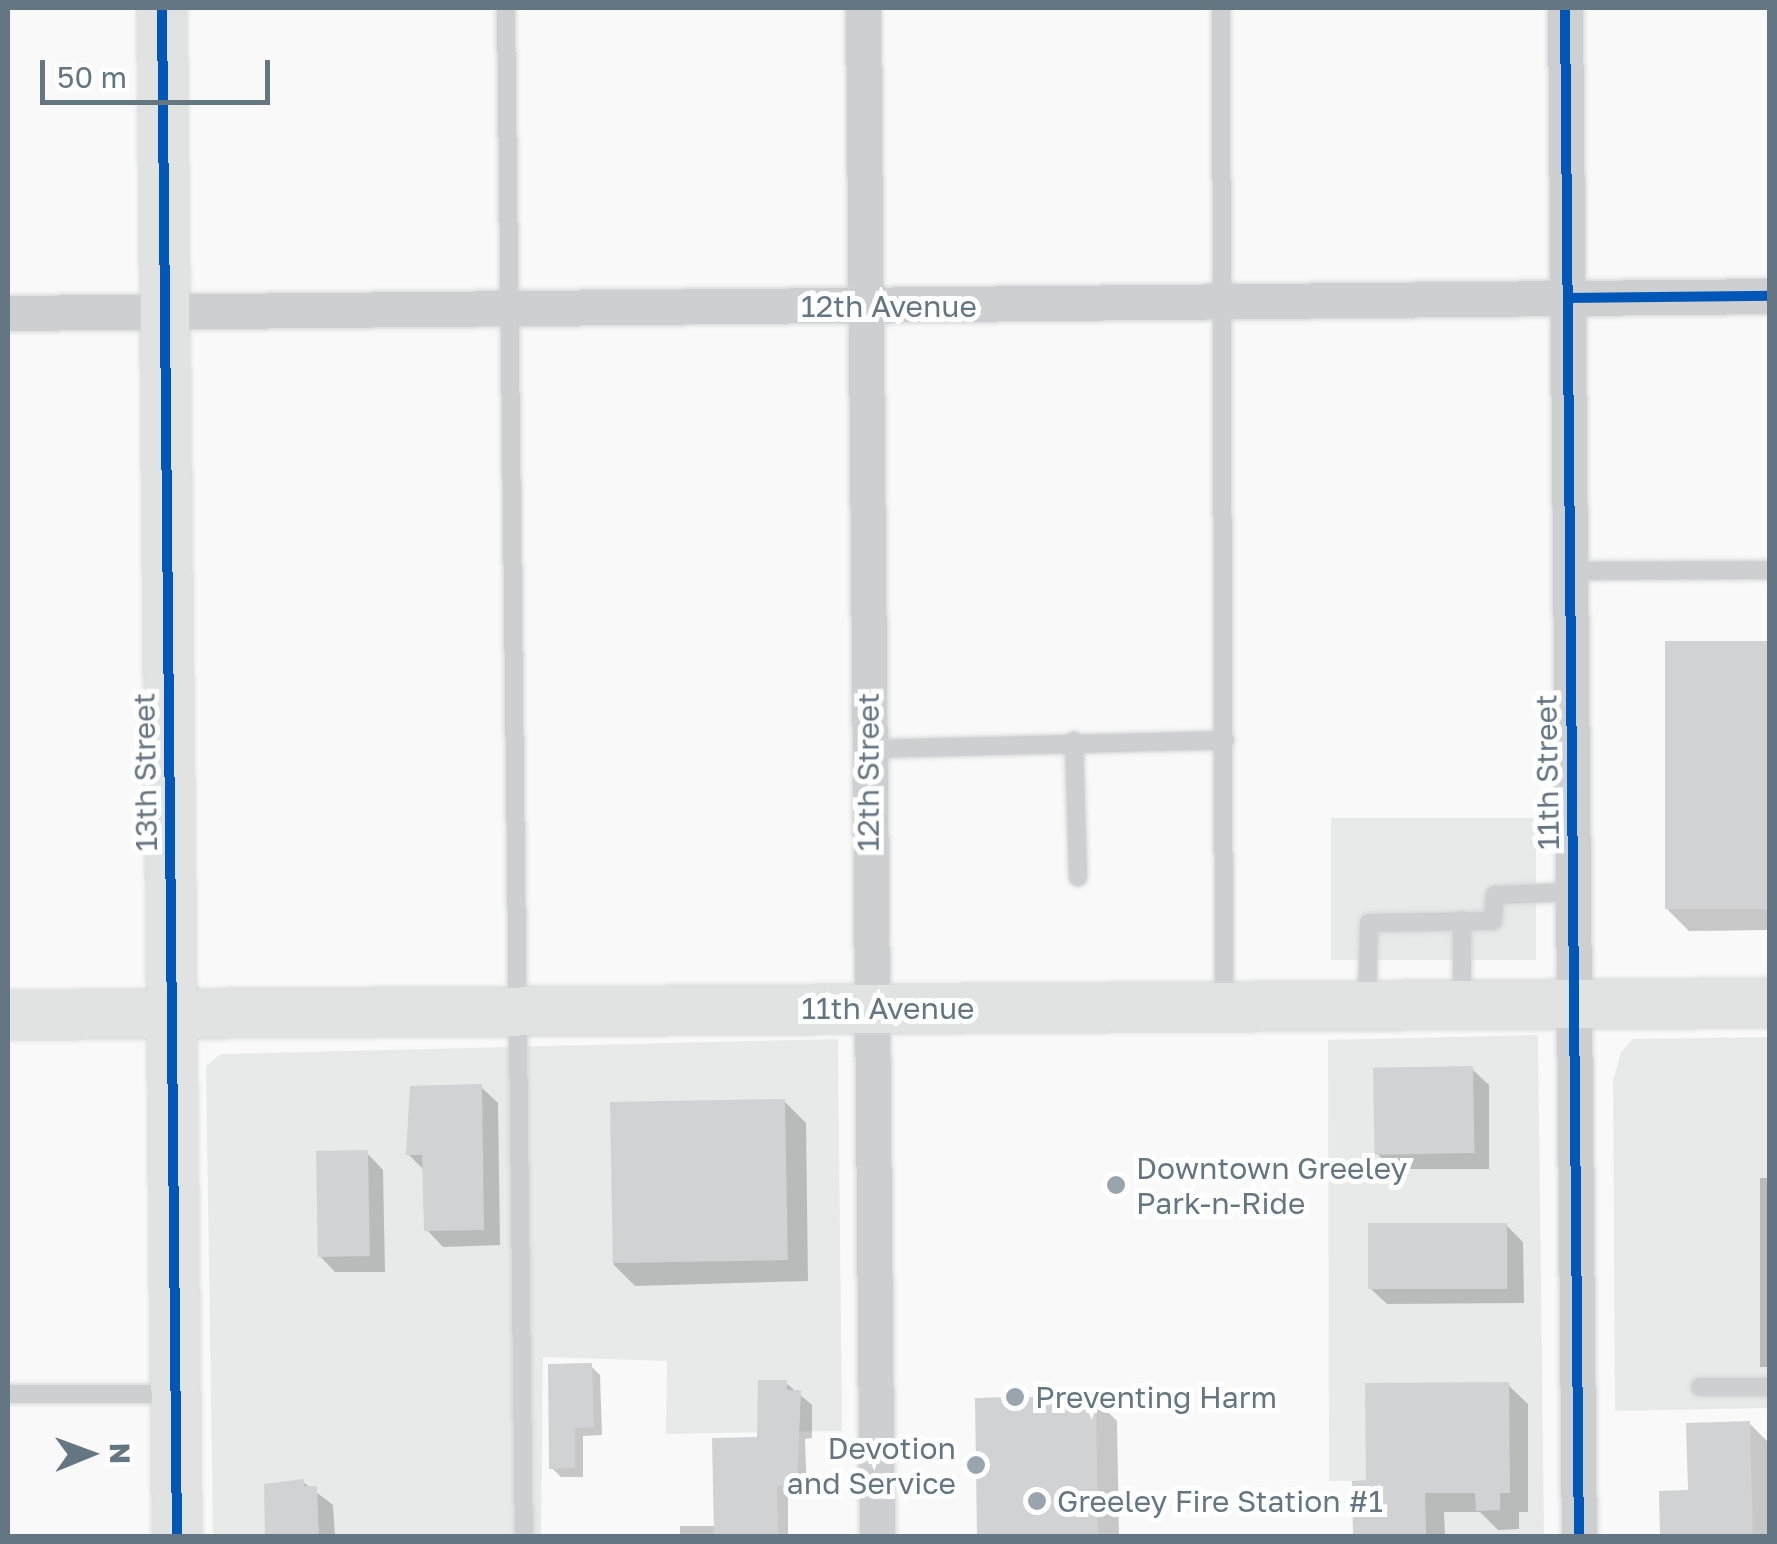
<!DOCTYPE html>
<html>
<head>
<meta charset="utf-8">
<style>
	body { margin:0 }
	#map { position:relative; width:1777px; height:1544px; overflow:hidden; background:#f9f9f9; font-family:"Golos Text",sans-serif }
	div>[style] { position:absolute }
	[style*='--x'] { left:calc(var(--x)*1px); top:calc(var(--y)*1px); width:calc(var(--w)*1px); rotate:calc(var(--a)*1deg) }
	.built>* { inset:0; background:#e8e9e9; transform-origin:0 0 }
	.shadow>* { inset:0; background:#0003; transform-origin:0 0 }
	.building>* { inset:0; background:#d0d2d3; transform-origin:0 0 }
	.roads { filter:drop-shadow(0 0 2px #d5d6d7) drop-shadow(0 0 2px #d5d6d7) }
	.lane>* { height:18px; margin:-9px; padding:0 9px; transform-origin:9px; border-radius:9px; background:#cecfd0 }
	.street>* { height:35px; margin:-17.5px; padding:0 17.5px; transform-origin:17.5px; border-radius:17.5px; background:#cecfd0 }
	.secondary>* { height:48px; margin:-24px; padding:0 24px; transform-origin:24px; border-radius:24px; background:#e1e2e2 }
	.cycleway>* { height:10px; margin:-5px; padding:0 5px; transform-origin:5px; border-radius:5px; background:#0057b8 }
	.dots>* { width:28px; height:28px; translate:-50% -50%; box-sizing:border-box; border:5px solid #fff; border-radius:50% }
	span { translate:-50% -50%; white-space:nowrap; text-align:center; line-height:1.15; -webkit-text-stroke:10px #fff; paint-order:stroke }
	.street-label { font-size:30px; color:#657683 }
	.poi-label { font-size:30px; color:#657683 }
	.left { translate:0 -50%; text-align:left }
	.right { translate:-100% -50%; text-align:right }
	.frame { position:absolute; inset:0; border:10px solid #657683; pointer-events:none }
	.north { position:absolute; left:40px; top:1404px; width:100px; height:100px; -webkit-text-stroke:8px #fff; paint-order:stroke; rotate:89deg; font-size:28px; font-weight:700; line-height:40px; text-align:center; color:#657683 }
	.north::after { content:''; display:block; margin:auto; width:35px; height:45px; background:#657683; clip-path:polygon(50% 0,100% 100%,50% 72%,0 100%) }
	.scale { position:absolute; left:40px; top:60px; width:230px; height:45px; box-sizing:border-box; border:5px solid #657683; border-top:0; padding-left:12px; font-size:30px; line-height:35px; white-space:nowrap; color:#657683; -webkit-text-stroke:8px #fff; paint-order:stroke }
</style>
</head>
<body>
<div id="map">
	<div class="built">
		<div style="left:1536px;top:818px;width:142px;height:205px;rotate:90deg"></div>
		<div style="clip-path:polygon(1538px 1035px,1544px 1536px,1426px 1536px,1425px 1494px,1404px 1493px,1404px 1480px,1329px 1481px,1328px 1040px)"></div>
		<div style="clip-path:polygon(1769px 1037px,1769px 1408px,1615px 1411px,1613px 1080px,1621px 1052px,1633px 1039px)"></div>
		<div style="clip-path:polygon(838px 1039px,842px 1431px,666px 1434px,667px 1361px,543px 1357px,541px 1536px,213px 1536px,206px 1066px,221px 1054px)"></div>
	</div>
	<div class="shadow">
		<div style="clip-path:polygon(1770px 643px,1770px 930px,1689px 931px,1667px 909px)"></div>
		<div style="clip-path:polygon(1472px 1069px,1489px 1085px,1489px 1169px,1393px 1169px,1376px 1153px)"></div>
		<div style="clip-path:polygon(481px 1087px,498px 1103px,500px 1245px,443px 1247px,427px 1230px,425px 1171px,408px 1154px)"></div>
		<div style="clip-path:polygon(784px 1101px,806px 1123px,808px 1281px,635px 1286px,613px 1264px)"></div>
		<div style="clip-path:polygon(367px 1153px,383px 1170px,385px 1272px,335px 1272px,319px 1255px)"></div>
		<div style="left:1760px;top:1178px;width:10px;height:189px"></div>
		<div style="clip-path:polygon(1506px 1225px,1523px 1242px,1524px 1303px,1387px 1304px,1370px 1288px)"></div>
		<div style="clip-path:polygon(591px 1366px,600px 1375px,602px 1435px,583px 1436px,583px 1477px,561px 1477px,552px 1468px)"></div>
		<div style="clip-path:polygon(786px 1383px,812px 1405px,812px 1438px,805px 1439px,807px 1497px,788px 1497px,788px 1536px,556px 1536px,680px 1535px,680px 1526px,717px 1526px)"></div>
		<div style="clip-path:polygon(1508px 1385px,1528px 1404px,1528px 1512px,1519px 1512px,1519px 1529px,1498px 1530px,1480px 1512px,1444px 1512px,1445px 1536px,1355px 1536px,1355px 1483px,1368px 1482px)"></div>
		<div style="clip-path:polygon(1095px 1399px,1117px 1421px,1119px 1536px,979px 1536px,978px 1400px)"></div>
		<div style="clip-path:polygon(1749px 1423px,1769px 1443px,1770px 1536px,1663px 1536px,1662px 1494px,1691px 1493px)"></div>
		<div style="clip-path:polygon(303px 1482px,333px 1505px,335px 1536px,272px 1536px,267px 1486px)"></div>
	</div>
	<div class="building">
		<div style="left:1770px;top:641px;width:268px;height:105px;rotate:90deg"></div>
		<div style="left:1473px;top:1066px;width:87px;height:100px;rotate:89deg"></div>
		<div style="clip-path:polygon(482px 1084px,484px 1230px,424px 1231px,422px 1155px,406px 1155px,410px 1086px)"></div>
		<div style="left:785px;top:1099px;width:161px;height:175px;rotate:89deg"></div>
		<div style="left:368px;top:1150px;width:106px;height:52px;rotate:89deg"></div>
		<div style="left:1368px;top:1223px;width:139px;height:66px"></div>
		<div style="clip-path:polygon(592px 1363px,594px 1427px,575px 1428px,575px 1468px,549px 1469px,548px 1364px)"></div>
		<div style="clip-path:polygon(758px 1380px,787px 1380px,787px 1390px,801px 1390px,797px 1486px,777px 1486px,778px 1536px,714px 1536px,712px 1438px,757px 1437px)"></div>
		<div style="clip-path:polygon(1509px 1382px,1510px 1493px,1500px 1493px,1500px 1510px,1476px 1511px,1475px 1493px,1425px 1493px,1426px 1536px,1353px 1536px,1352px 1481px,1366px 1480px,1365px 1383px)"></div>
		<div style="clip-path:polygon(1015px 1397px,1096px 1397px,1098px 1536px,977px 1536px,975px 1398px)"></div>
		<div style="clip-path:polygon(1750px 1421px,1753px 1536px,1660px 1536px,1659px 1491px,1688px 1490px,1686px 1423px)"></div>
		<div style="clip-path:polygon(304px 1479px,304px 1486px,317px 1486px,319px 1536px,265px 1536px,264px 1484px)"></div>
	</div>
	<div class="roads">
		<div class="lane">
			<div style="--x:506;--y:8;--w:1528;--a:89.33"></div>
			<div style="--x:1221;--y:8;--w:998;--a:89.83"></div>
			<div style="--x:1570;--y:571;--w:200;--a:-0.3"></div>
			<div style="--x:1074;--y:741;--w:136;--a:88.3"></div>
			<div style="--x:868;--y:749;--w:357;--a:-1.4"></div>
			<div style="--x:1462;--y:920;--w:84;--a:90"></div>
			<div style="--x:1367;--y:1003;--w:80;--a:-88.6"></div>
			<div style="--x:1369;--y:923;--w:124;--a:-0.9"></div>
			<div style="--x:1493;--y:921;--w:26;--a:-86"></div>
			<div style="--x:1495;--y:895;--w:79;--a:-2.2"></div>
			<div style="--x:1700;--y:1387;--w:70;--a:0"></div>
			<div style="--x:8;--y:1394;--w:164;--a:0"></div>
		</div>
		<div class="street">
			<div style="--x:863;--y:8;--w:1528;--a:89.48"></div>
			<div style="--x:1565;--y:8;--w:1528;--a:89.48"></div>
			<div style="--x:8;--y:313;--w:1762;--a:-0.55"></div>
		</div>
		<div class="secondary">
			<div style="--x:162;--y:8;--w:1528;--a:89.44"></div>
			<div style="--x:8;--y:1015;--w:1762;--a:-0.39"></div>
		</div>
	</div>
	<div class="cycleway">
		<div style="--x:162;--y:8;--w:1528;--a:89.44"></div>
		<div style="--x:1565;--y:8;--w:1528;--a:89.48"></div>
		<div style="--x:1569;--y:298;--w:201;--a:-0.6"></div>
	</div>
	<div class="dots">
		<div style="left:1116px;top:1185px;background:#99a4ac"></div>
		<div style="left:1015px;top:1397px;background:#99a4ac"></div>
		<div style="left:976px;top:1465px;background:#99a4ac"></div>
		<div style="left:1037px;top:1501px;background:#99a4ac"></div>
	</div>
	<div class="street-label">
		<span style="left:889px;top:306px">12th Avenue</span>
		<span style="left:145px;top:772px;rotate:-91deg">13th Street</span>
		<span style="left:868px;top:772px;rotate:-90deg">12th Street</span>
		<span style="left:1547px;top:772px;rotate:-91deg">11th Street</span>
		<span style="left:888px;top:1008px">11th Avenue</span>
	</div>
	<div class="poi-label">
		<span class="left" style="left:1136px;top:1185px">Downtown Greeley<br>Park-n-Ride</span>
		<span class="left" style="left:1035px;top:1397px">Preventing Harm</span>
		<span class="right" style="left:956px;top:1465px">Devotion<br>and Service</span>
		<span class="left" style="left:1057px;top:1501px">Greeley Fire Station #1</span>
	</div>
	<div class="frame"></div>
	<div class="north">N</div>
	<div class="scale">50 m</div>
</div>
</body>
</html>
